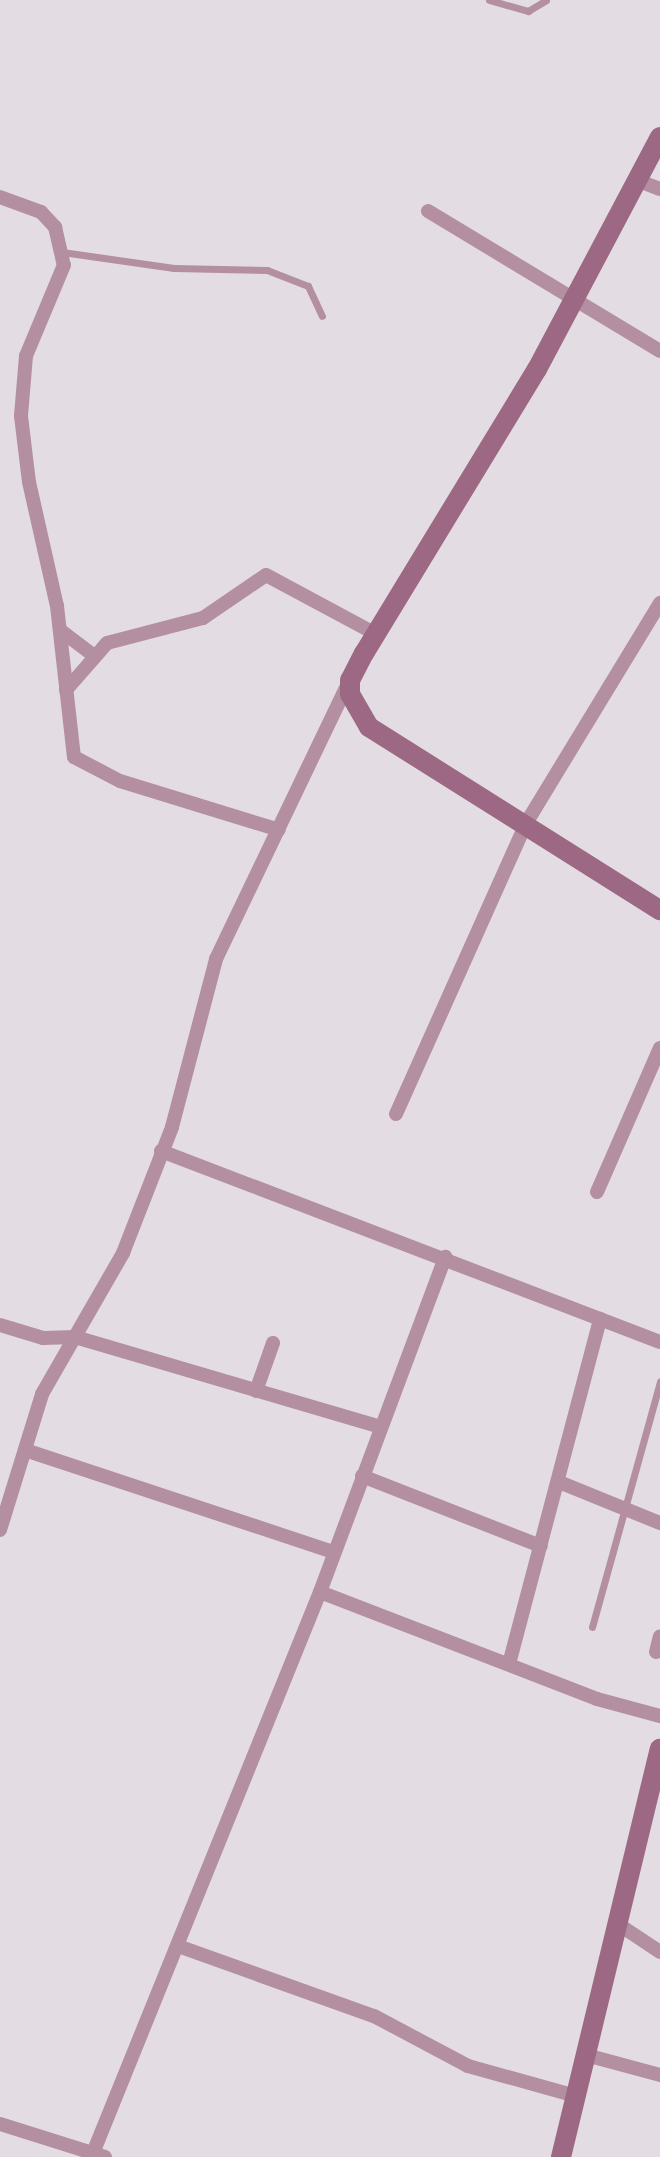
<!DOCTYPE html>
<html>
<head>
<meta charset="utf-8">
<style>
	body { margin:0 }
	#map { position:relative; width:660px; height:2157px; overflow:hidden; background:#e3dde3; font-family:"Open Sans",sans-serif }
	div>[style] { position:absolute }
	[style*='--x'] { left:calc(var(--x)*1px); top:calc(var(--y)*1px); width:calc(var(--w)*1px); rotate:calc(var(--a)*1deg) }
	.lane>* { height:7px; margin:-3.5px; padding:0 3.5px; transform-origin:3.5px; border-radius:3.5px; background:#b48fa1 }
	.street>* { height:14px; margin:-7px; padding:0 7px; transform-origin:7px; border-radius:7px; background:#b48fa1 }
	.secondary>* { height:20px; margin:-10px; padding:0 10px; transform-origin:10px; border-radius:10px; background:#9c6883 }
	span { translate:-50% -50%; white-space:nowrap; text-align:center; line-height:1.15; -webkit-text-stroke:8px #f1eaf0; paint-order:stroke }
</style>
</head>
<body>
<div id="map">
	<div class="lane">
		<div style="--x:489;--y:0;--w:41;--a:15.8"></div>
		<div style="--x:528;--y:11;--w:21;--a:-31"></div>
		<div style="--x:62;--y:252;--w:113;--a:8.1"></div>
		<div style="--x:174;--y:268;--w:93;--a:1.2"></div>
		<div style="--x:267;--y:270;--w:44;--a:21.3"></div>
		<div style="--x:308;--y:286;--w:33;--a:65"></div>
		<div style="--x:592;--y:1627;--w:255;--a:-74.5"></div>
	</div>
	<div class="street">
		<div style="--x:639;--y:181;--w:22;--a:21"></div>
		<div style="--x:0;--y:197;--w:44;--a:20.1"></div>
		<div style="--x:41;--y:212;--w:21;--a:47"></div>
		<div style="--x:55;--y:227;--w:39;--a:77"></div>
		<div style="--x:64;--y:265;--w:99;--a:112.7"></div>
		<div style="--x:26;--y:356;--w:60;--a:94.8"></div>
		<div style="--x:21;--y:416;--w:66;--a:83.1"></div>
		<div style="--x:29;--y:482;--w:127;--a:77.3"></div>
		<div style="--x:57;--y:606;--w:152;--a:83.6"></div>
		<div style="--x:74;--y:757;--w:52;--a:27.6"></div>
		<div style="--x:120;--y:781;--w:166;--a:17.1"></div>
		<div style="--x:428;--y:211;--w:271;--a:31.1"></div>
		<div style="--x:60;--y:630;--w:41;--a:37.1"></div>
		<div style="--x:66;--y:690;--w:62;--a:-48.9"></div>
		<div style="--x:107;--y:643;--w:99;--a:-14.6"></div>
		<div style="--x:203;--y:618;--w:76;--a:-34.3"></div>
		<div style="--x:266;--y:575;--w:125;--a:28.2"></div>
		<div style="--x:396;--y:1114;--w:316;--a:-65.9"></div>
		<div style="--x:525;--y:825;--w:260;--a:-58.7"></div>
		<div style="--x:161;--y:1151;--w:534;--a:20.95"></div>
		<div style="--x:597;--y:1192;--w:157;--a:-66.4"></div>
		<div style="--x:0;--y:1325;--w:45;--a:16.8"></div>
		<div style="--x:43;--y:1338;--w:32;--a:-2"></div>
		<div style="--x:75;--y:1337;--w:318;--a:16.4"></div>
		<div style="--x:256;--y:1391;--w:51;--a:-70.5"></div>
		<div style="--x:25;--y:1450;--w:325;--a:18.3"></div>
		<div style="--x:362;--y:1476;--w:192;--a:21.4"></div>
		<div style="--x:559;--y:1482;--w:109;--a:22.1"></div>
		<div style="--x:0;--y:1530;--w:142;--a:-72.8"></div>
		<div style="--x:42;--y:1394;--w:163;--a:-60.1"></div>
		<div style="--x:123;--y:1253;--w:135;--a:-68.7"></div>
		<div style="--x:172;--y:1127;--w:174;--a:-75.3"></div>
		<div style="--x:216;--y:959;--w:305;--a:-64.4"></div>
		<div style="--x:320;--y:1592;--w:297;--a:21.1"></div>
		<div style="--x:597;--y:1699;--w:65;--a:15.1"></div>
		<div style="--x:656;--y:1652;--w:16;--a:-76"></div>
		<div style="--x:509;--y:1664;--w:357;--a:-75.2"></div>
		<div style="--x:618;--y:1924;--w:50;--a:33.7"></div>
		<div style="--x:178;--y:1946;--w:208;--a:19.7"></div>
		<div style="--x:374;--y:2016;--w:106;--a:28"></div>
		<div style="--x:468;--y:2066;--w:112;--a:15.5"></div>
		<div style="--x:586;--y:2055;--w:77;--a:15.1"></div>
		<div style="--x:0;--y:2124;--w:110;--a:17.4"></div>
		<div style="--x:93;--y:2153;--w:605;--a:-67.97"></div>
		<div style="--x:320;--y:1592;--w:358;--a:-69.5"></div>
	</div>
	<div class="secondary">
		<div style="--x:660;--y:137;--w:263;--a:117.9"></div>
		<div style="--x:537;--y:369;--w:333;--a:121.3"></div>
		<div style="--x:364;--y:653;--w:30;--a:117"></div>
		<div style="--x:350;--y:680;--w:14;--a:90"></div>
		<div style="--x:350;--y:694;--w:38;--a:60"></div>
		<div style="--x:369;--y:727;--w:344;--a:32.2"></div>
		<div style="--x:561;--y:2157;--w:420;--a:-76.4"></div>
	</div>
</div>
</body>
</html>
